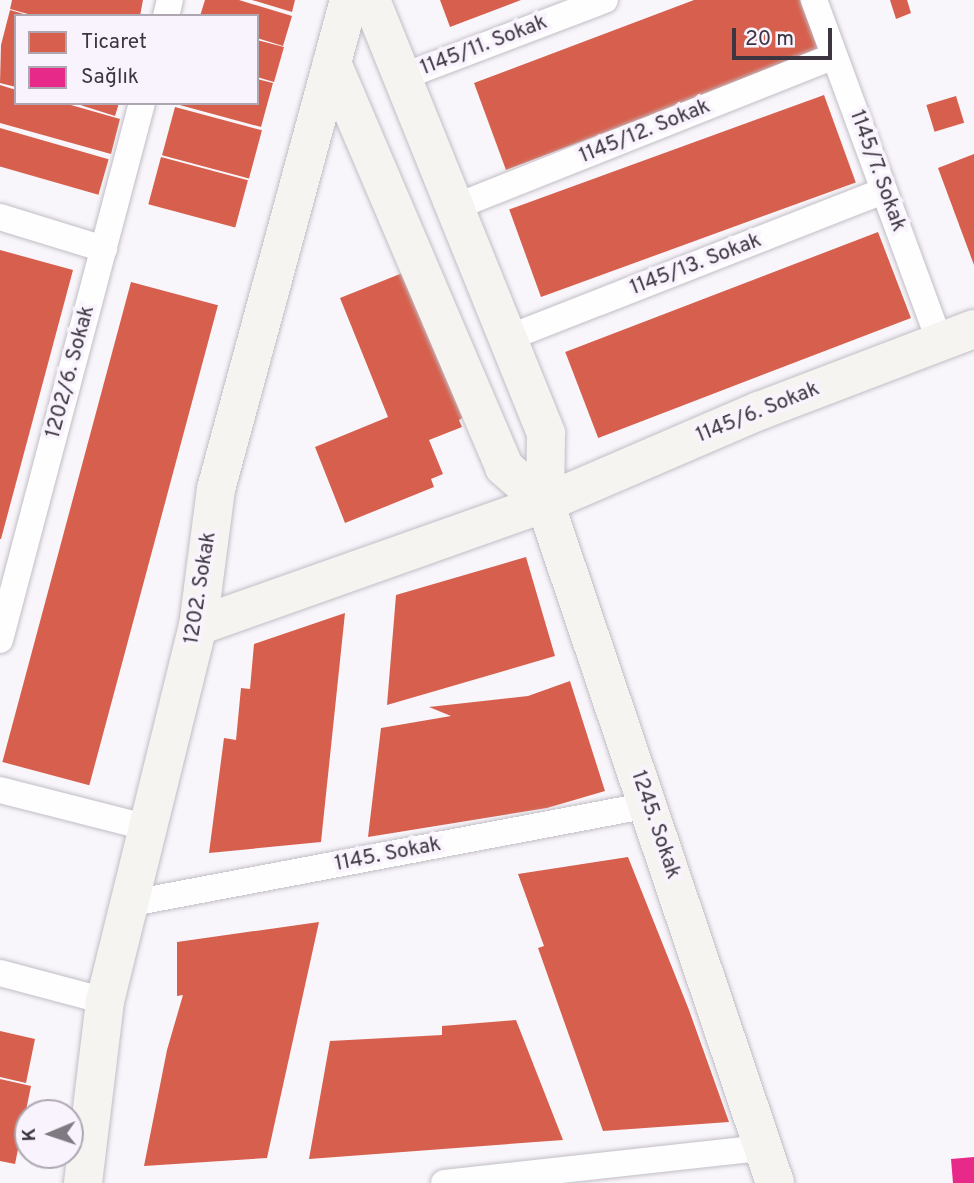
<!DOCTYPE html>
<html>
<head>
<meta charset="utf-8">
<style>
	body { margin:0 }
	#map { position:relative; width:974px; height:1183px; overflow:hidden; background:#f9f6fb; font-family:Overpass,sans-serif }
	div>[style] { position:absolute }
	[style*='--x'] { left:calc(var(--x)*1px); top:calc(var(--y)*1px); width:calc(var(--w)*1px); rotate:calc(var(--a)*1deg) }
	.shops>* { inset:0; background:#d6604d; transform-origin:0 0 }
	.health>* { inset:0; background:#e7298a }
	.roads { filter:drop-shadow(0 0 2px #c1bdc5) drop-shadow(0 0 2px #c1bdc5) }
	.street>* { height:26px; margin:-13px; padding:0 13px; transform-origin:13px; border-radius:13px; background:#fefefe }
	.secondary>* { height:38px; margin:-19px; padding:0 19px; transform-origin:19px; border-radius:19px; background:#f6f4f1 }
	span { translate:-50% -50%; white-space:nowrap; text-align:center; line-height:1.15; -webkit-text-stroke:7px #f9f3fe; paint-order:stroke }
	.street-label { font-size:21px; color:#3d3641 }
	.legend { position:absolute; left:14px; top:14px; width:245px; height:91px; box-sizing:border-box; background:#f9f3fe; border:2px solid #aea7b2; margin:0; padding:9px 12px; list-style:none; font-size:21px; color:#3d3641 }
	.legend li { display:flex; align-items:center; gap:14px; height:35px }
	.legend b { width:35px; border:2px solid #aea7b2 }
	.north { position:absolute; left:14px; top:1099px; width:70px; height:70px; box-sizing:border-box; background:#f9f3fe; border:2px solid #aea7b2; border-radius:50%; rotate:268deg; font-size:19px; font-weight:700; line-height:28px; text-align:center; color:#3d3641 }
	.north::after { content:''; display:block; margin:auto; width:24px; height:32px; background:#7f7982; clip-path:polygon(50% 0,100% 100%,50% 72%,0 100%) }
	.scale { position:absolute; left:732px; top:28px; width:100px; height:32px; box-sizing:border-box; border:4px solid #3d3641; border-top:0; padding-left:9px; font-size:21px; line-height:24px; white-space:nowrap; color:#3d3641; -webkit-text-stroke:5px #f9f3fe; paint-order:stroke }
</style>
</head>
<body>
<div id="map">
	<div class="shops">
		<div style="clip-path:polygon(12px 0,143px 0,140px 16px,35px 16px,10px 9px)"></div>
		<div style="clip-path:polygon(205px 0,239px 0,292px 16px,283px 46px,257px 38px,257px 16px,200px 16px)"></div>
		<div style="clip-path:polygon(252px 0,295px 0,292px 12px)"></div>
		<div style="clip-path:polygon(440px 0,521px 0,450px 27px)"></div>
		<div style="clip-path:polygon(694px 0,800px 0,819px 51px,506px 170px,474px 83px)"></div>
		<div style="clip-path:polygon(890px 0,907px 0,911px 13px,896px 19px)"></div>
		<div style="clip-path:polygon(10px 10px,27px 15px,16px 16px,16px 87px,0 83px,1px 45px)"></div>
		<div style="clip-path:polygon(257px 40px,284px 47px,274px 82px,257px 77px)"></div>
		<div style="clip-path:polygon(257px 79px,273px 83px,261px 127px,176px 104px,257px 103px)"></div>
		<div style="clip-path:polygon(0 85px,16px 90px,16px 103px,64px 103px,120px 119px,111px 154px,0 123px)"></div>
		<div style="left:824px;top:95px;width:93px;height:335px;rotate:70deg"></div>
		<div style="left:956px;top:96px;width:28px;height:31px;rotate:73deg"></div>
		<div style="clip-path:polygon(74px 103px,119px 103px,115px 116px)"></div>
		<div style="left:175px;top:107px;width:90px;height:50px;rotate:15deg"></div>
		<div style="left:0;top:128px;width:113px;height:37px;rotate:16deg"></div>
		<div style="clip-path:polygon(974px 154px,974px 265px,938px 168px)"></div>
		<div style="left:161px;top:157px;width:90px;height:49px;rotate:15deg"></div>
		<div style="left:878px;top:232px;width:92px;height:335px;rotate:69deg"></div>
		<div style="clip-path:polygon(0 250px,73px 270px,1px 539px,0 539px)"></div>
		<div style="clip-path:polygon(405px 272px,464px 417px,459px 420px,462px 427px,429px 440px,443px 474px,431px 479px,434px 487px,345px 523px,315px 447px,388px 417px,340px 298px)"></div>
		<div style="left:131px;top:282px;width:90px;height:497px;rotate:15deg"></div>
		<div style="clip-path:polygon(526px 557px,555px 656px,387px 705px,396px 595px)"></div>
		<div style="clip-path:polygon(345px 613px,321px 842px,209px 853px,224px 738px,236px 740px,241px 688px,250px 689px,254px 644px)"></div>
		<div style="clip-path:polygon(570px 681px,605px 791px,547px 808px,368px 837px,381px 728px,451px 716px,429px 707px,528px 696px)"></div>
		<div style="clip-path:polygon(628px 857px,689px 1010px,729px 1122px,603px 1131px,538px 948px,544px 946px,518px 874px)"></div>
		<div style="clip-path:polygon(319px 922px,267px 1158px,144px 1166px,167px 1050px,183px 995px,177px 996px,177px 942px)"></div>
		<div style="clip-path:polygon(516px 1020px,563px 1140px,309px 1159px,330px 1041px,442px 1035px,442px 1026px)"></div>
		<div style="clip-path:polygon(0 1031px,35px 1039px,26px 1083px,0 1077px)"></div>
		<div style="clip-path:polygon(0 1079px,31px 1086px,15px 1164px,0 1161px)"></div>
	</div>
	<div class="health">
		<div style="clip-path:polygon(974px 1157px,974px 1183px,953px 1183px,951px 1159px)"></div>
	</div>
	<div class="roads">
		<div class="street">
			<div style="--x:814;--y:0;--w:364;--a:69.8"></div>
			<div style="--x:166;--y:16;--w:16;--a:-76"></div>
			<div style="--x:402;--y:77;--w:217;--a:-20.8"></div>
			<div style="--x:455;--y:207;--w:408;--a:-21.7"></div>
			<div style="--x:0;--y:217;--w:109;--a:17.1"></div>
			<div style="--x:508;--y:338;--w:404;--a:-21.4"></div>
			<div style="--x:0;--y:640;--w:555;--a:-75.19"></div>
			<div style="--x:0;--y:790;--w:150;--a:14.3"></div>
			<div style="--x:127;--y:904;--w:531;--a:-10.74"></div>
			<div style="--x:0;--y:973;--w:109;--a:14.9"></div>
			<div style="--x:444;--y:1183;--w:321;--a:-6.3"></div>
		</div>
		<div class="secondary">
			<div style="--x:371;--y:0;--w:468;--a:68"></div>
			<div style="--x:546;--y:434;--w:69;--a:90.8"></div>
			<div style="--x:545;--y:503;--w:718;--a:71.31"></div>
			<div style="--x:332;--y:63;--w:439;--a:66.9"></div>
			<div style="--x:504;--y:467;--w:55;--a:41.3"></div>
			<div style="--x:198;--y:626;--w:368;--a:-19.5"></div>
			<div style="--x:545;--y:503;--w:233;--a:-23.3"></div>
			<div style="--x:759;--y:411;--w:230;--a:-20.9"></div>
			<div style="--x:83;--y:1183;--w:183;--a:-83.1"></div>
			<div style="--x:105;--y:1001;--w:386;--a:-76.1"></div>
			<div style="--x:198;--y:626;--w:138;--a:-82.5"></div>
			<div style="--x:216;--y:489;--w:507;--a:-74.78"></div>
		</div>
	</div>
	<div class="street-label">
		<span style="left:484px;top:46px;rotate:-21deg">1145/11. Sokak</span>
		<span style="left:645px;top:132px;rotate:-22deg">1145/12. Sokak</span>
		<span style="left:877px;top:171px;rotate:70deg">1145/7. Sokak</span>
		<span style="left:696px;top:265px;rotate:-21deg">1145/13. Sokak</span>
		<span style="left:71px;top:372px;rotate:-75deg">1202/6. Sokak</span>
		<span style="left:758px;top:413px;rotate:-22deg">1145/6. Sokak</span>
		<span style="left:201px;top:588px;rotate:-81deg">1202. Sokak</span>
		<span style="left:655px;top:825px;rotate:71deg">1245. Sokak</span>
		<span style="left:388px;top:855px;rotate:-11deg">1145. Sokak</span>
	</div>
	<ul class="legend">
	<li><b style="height:19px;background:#d6604d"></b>Ticaret</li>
	<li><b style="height:19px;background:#e7298a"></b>Sağlık</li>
	</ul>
	<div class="north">K</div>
	<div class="scale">20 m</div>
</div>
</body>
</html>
